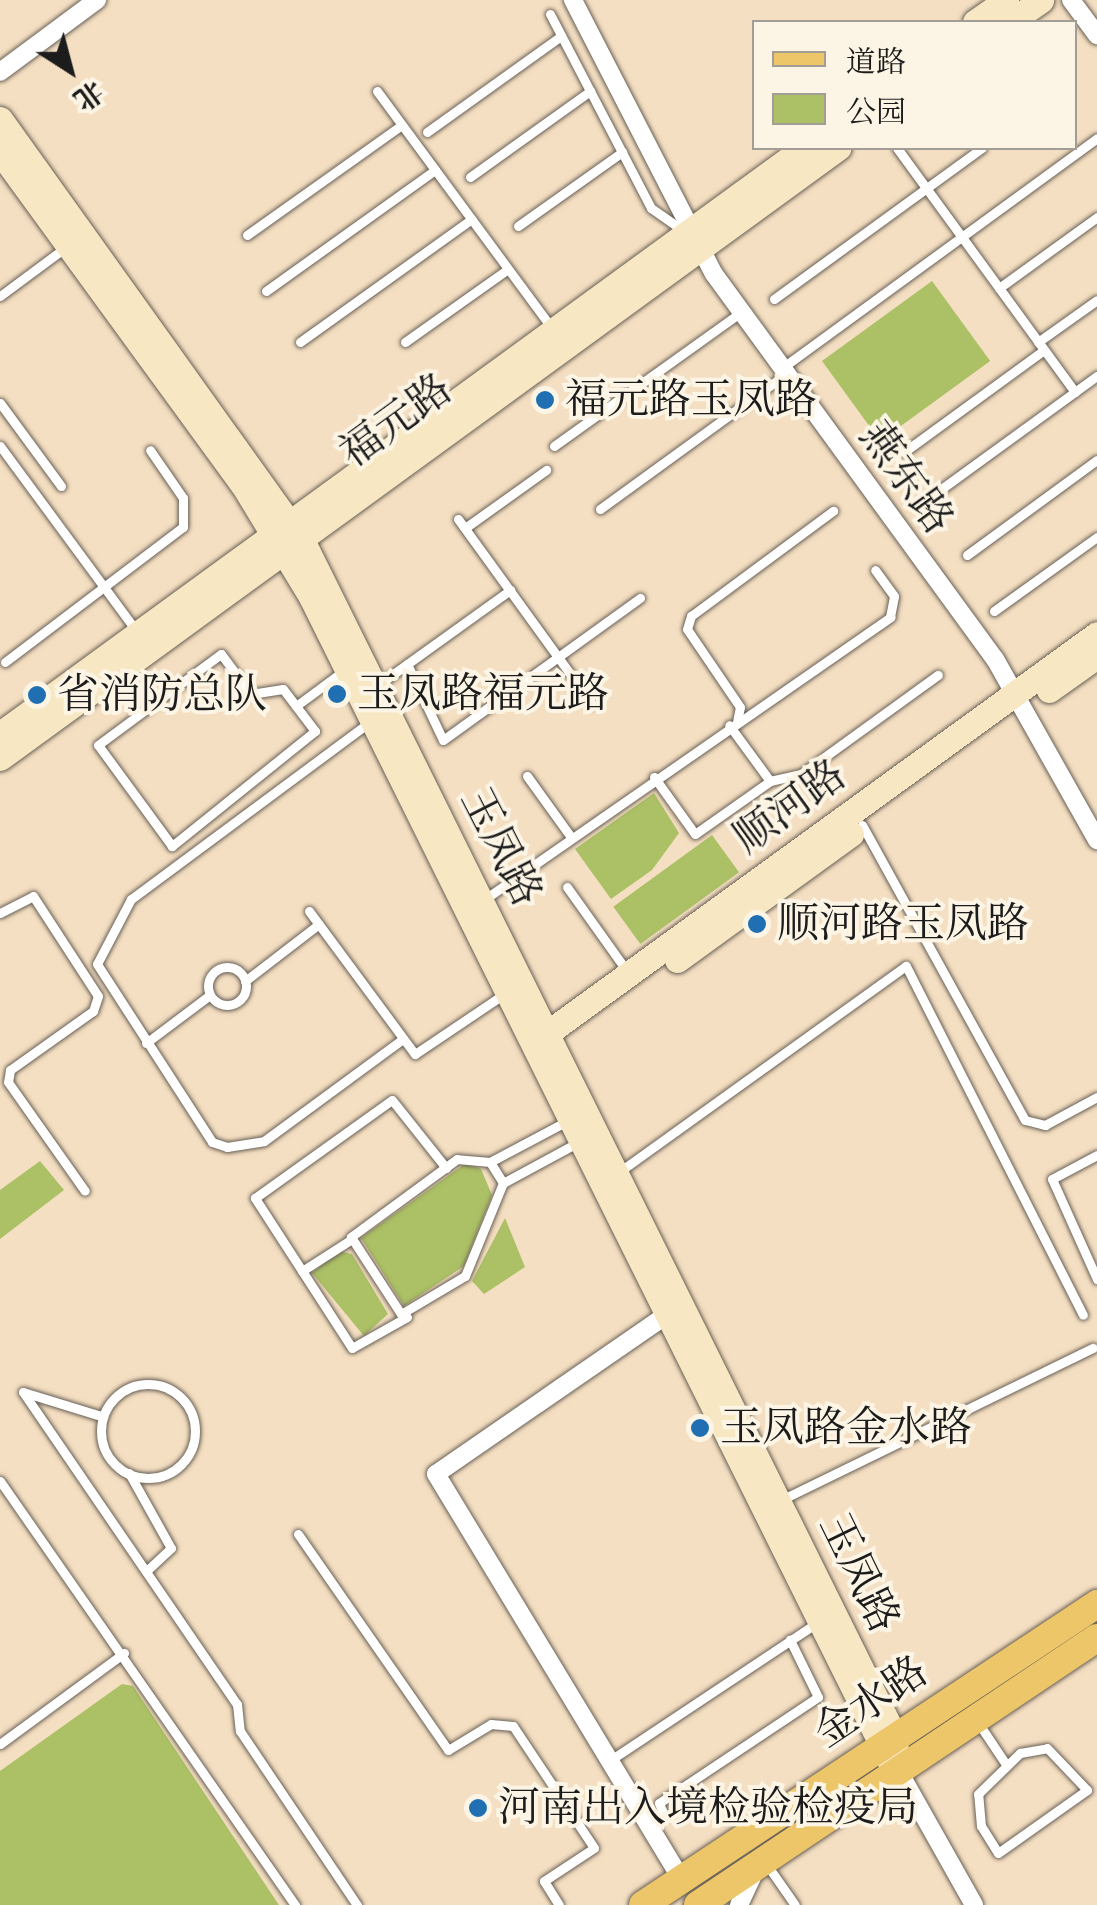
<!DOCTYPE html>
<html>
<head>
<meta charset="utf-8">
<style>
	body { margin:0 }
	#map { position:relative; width:1097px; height:1905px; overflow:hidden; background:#f5dfc2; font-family:"IM FELL Double Pica","Noto Serif SC",serif }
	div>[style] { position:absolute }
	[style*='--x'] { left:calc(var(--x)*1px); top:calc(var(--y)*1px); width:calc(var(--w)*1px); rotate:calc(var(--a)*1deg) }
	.green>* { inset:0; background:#acc065; transform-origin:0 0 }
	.roads { filter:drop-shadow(0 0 2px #686056) drop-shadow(0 0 2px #686056) }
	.lane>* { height:9px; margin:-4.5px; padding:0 4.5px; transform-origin:4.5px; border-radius:4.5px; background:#fff }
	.lane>.ring { margin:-4.5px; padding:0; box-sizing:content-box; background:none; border:9px solid #fff; border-radius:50% }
	.street>* { height:18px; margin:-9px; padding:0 9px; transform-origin:9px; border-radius:9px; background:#fff }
	.secondary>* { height:25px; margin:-12.5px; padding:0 12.5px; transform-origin:12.5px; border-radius:12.5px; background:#f7e8c3 }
	.primary>* { height:28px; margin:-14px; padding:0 14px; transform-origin:14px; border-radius:14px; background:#ecc669 }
	.dots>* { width:28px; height:28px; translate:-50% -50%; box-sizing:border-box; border:5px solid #fcf5e5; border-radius:50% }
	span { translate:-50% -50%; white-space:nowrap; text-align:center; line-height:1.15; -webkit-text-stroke:8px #fcf5e5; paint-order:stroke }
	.poi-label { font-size:42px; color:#1c1c1c }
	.left { translate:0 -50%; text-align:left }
	.street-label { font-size:42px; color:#1c1c1c }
	.legend { position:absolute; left:752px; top:20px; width:325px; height:130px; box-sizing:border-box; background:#fcf5e5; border:2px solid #a29e95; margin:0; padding:12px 18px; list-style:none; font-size:30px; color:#1c1c1c }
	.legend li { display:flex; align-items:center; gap:20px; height:50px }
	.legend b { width:50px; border:2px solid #a29e95 }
	.north { position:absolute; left:20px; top:20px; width:100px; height:100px; -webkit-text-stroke:8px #fcf5e5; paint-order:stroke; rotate:144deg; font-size:28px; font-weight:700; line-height:40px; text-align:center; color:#1c1c1c }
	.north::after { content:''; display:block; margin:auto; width:35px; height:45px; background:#1c1c1c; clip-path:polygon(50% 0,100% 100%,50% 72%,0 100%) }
</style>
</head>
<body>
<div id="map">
	<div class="green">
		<div style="left:932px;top:281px;width:99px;height:136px;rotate:54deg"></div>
		<div style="clip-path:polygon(654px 793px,679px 833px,652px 870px,611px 899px,575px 849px)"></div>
		<div style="left:712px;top:835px;width:46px;height:122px;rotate:54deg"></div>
		<div style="clip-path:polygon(40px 1161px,64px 1190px,0 1239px,0 1190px)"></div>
		<div style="clip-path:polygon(466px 1163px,481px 1169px,492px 1195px,464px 1266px,404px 1306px,361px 1238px)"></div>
		<div style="clip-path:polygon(505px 1218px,525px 1267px,484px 1294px,472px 1281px)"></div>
		<div style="clip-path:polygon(339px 1251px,352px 1254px,388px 1314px,364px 1336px,312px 1273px)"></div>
		<div style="clip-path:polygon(122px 1684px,133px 1686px,279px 1905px,0 1905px,0 1771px)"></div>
	</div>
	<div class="roads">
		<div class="lane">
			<div style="--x:550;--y:14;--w:219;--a:62.5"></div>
			<div style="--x:651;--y:208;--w:37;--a:35"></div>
			<div style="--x:377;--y:91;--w:295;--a:53.6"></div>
			<div style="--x:427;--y:132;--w:165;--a:-35.6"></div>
			<div style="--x:897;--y:148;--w:302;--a:53.9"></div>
			<div style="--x:470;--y:177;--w:148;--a:-35.6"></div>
			<div style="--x:518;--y:226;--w:128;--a:-35.4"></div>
			<div style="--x:247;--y:235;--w:190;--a:-35.4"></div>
			<div style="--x:999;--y:288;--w:121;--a:-35.9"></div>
			<div style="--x:266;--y:291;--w:208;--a:-35.6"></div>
			<div style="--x:0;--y:296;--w:82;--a:-36.6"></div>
			<div style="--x:774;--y:299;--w:257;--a:-36"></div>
			<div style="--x:300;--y:342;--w:211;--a:-35.6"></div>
			<div style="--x:405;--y:342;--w:126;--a:-35.3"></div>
			<div style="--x:1038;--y:342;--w:72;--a:-35.4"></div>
			<div style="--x:782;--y:368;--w:390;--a:-36.1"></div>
			<div style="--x:0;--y:403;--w:103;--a:53.7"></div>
			<div style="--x:0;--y:446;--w:232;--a:53.6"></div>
			<div style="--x:554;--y:446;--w:230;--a:-35.6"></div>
			<div style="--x:904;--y:452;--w:173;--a:-36.1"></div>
			<div style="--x:933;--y:495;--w:203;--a:-36"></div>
			<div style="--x:600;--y:509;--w:230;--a:-36"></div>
			<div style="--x:458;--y:519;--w:228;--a:54.1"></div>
			<div style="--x:465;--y:528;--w:100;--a:-35.6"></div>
			<div style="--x:967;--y:555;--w:161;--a:-36.2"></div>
			<div style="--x:994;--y:611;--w:127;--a:-35.7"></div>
			<div style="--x:221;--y:654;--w:50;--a:53.1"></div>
			<div style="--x:251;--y:694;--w:32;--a:-9"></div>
			<div style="--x:283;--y:689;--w:53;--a:52.7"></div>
			<div style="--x:315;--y:731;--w:184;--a:141.2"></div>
			<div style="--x:172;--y:846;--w:125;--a:-126.2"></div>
			<div style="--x:98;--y:745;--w:153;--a:-36.5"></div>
			<div style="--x:5;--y:662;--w:223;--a:-37.2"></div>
			<div style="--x:183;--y:527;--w:29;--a:-90"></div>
			<div style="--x:183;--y:498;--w:58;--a:-124.5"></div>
			<div style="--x:407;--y:664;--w:84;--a:64.7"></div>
			<div style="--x:443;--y:740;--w:243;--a:-35.8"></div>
			<div style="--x:378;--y:685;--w:163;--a:-35.7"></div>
			<div style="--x:296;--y:706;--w:62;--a:-36.5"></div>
			<div style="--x:371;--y:721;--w:299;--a:143.4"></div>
			<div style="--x:131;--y:899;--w:73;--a:117.6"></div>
			<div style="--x:97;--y:964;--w:212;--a:57.1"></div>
			<div style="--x:212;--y:1142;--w:16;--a:18"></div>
			<div style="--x:227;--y:1147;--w:37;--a:-9"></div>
			<div style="--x:264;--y:1141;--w:172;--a:-36.3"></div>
			<div style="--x:737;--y:722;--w:15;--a:-79"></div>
			<div style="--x:740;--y:707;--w:94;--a:-124.2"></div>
			<div style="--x:687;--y:629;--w:14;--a:-73"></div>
			<div style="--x:691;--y:616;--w:177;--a:-36.5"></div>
			<div style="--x:527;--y:776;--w:75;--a:54.2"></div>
			<div style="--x:654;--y:777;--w:70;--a:54.3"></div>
			<div style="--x:695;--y:834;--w:92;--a:-35.2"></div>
			<div style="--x:770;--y:781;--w:69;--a:-126.2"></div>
			<div style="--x:770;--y:781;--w:32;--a:-13"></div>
			<div style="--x:801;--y:774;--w:169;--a:-35.9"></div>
			<div style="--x:862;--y:825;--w:337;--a:61.1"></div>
			<div style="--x:1025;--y:1120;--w:21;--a:14"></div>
			<div style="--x:1045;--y:1125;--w:59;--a:-28.3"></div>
			<div style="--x:567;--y:887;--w:103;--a:54.5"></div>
			<div style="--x:485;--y:899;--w:494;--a:-34.8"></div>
			<div style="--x:890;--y:617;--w:21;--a:-79"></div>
			<div style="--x:894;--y:596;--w:32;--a:-126"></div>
			<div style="--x:309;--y:911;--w:178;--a:53.5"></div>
			<div style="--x:415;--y:1054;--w:107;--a:-34"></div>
			<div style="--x:0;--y:913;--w:37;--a:-27"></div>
			<div style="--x:33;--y:896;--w:119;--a:57"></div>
			<div style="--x:98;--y:996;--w:16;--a:108"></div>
			<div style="--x:93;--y:1011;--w:102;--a:144.6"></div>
			<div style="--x:10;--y:1070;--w:12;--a:99"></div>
			<div style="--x:8;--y:1082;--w:133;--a:54.8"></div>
			<div class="ring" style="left:208px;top:967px;width:29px;height:29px"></div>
			<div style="--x:245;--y:981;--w:93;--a:-37.6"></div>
			<div style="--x:146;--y:1043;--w:80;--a:-36.9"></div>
			<div style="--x:569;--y:1120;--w:89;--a:152"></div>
			<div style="--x:490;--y:1162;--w:25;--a:58"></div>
			<div style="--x:503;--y:1183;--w:84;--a:-28.4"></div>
			<div style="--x:1097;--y:1155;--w:51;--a:151.9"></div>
			<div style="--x:1052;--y:1179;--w:110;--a:65.8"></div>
			<div style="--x:490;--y:1162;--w:33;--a:-175"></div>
			<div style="--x:457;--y:1159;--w:132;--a:143.7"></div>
			<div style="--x:351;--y:1237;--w:92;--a:57"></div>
			<div style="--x:401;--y:1314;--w:74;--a:-30.7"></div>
			<div style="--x:465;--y:1276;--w:100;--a:-67.8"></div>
			<div style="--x:619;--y:1172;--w:353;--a:-35.7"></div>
			<div style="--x:906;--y:966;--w:391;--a:63.1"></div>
			<div style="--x:302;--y:1271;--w:56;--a:-32.6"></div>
			<div style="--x:407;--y:1317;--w:63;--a:150.6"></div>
			<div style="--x:352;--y:1348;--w:179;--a:-122.9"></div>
			<div style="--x:255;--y:1198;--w:168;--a:-35.6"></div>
			<div style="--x:392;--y:1100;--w:87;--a:51.5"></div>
			<div class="ring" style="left:101px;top:1384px;width:85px;height:85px"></div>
			<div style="--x:23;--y:1392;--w:378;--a:55.6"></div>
			<div style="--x:237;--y:1704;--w:27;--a:84"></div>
			<div style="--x:240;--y:1731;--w:210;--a:56.1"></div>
			<div style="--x:23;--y:1392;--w:82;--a:17.1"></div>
			<div style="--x:129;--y:1473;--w:86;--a:60.8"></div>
			<div style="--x:171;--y:1548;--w:34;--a:137"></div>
			<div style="--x:0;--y:1481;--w:517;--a:55.17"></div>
			<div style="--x:781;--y:1500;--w:347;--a:-26"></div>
			<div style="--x:298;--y:1534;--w:263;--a:55.2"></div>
			<div style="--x:448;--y:1750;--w:50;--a:-31.2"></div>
			<div style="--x:491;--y:1724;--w:22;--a:5"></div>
			<div style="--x:513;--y:1726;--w:146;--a:56.4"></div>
			<div style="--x:594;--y:1848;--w:60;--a:146.6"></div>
			<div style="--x:544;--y:1881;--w:28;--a:58"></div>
			<div style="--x:979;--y:1724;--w:47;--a:56.3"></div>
			<div style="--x:0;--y:1744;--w:154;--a:-36.3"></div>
			<div style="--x:1047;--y:1748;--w:58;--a:46.4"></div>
			<div style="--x:1087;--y:1790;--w:109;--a:144.7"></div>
			<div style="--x:998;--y:1853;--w:32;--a:-122"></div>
			<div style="--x:981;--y:1826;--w:32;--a:-95"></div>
			<div style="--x:978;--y:1794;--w:59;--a:-44.3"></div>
			<div style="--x:1020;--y:1753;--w:27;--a:-10"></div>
			<div style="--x:609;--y:1761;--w:247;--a:-33.6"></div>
			<div style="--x:648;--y:1826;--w:19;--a:-35"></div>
			<div style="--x:664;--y:1815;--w:13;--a:-113"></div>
			<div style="--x:659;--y:1803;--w:191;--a:-33.7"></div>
			<div style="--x:818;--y:1697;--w:64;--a:-116.2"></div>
			<div style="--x:765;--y:1862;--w:52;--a:55.1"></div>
		</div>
		<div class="street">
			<div style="--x:573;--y:0;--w:308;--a:62.8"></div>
			<div style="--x:714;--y:274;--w:477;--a:53.9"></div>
			<div style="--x:995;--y:659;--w:208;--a:60.6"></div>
			<div style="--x:1071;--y:0;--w:44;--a:53.4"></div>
			<div style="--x:0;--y:72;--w:121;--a:-36.6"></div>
			<div style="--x:665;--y:1316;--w:278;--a:145.4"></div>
			<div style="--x:436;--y:1474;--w:473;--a:58.8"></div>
			<div style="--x:898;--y:1770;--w:155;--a:60.6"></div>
			<div style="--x:739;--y:1905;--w:40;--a:-65"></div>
		</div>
		<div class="secondary">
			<div style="--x:975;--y:22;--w:38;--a:-35"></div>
			<div style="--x:1010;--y:22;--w:38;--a:-35"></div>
			<div style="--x:0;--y:119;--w:523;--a:54.42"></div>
			<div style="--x:304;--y:544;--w:1329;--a:63.65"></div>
			<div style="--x:894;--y:1735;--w:35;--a:83"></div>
			<div style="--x:0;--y:152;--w:412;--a:53.9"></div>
			<div style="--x:243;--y:485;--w:131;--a:58.7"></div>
			<div style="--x:311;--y:597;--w:1301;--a:63.57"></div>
			<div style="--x:1049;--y:690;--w:59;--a:-35.3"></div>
			<div style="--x:0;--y:734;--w:995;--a:-36.09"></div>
			<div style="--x:0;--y:758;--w:1037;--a:-36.05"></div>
			<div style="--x:677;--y:960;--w:215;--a:-35.9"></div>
			<div style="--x:539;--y:1039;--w:689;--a:-35.97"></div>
		</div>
		<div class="primary">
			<div style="--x:643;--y:1905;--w:545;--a:-33.54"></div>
			<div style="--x:698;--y:1905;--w:480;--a:-33.8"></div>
		</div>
	</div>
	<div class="dots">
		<div style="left:545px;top:400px;background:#1f6fb2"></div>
		<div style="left:337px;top:694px;background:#1f6fb2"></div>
		<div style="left:37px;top:695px;background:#1f6fb2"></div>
		<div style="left:757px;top:924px;background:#1f6fb2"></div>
		<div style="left:700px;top:1428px;background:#1f6fb2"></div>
		<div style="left:478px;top:1808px;background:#1f6fb2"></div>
	</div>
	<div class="poi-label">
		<span class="left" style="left:565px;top:400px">福元路玉凤路</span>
		<span class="left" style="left:357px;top:694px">玉凤路福元路</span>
		<span class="left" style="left:57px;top:695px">省消防总队</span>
		<span class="left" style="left:777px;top:924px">顺河路玉凤路</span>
		<span class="left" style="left:720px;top:1428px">玉凤路金水路</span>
		<span class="left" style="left:498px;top:1808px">河南出入境检验检疫局</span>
	</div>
	<div class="street-label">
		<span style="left:396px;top:421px;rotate:-36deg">福元路</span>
		<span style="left:906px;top:478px;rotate:54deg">燕东路</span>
		<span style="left:790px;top:807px;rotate:-36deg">顺河路</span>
		<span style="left:501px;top:847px;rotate:63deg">玉凤路</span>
		<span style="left:859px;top:1573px;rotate:64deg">玉凤路</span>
		<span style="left:871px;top:1702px;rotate:-34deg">金水路</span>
	</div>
	<ul class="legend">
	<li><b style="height:12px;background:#ecc669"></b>道路</li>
	<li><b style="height:28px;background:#acc065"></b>公园</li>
	</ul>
	<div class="north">北</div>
</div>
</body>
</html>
